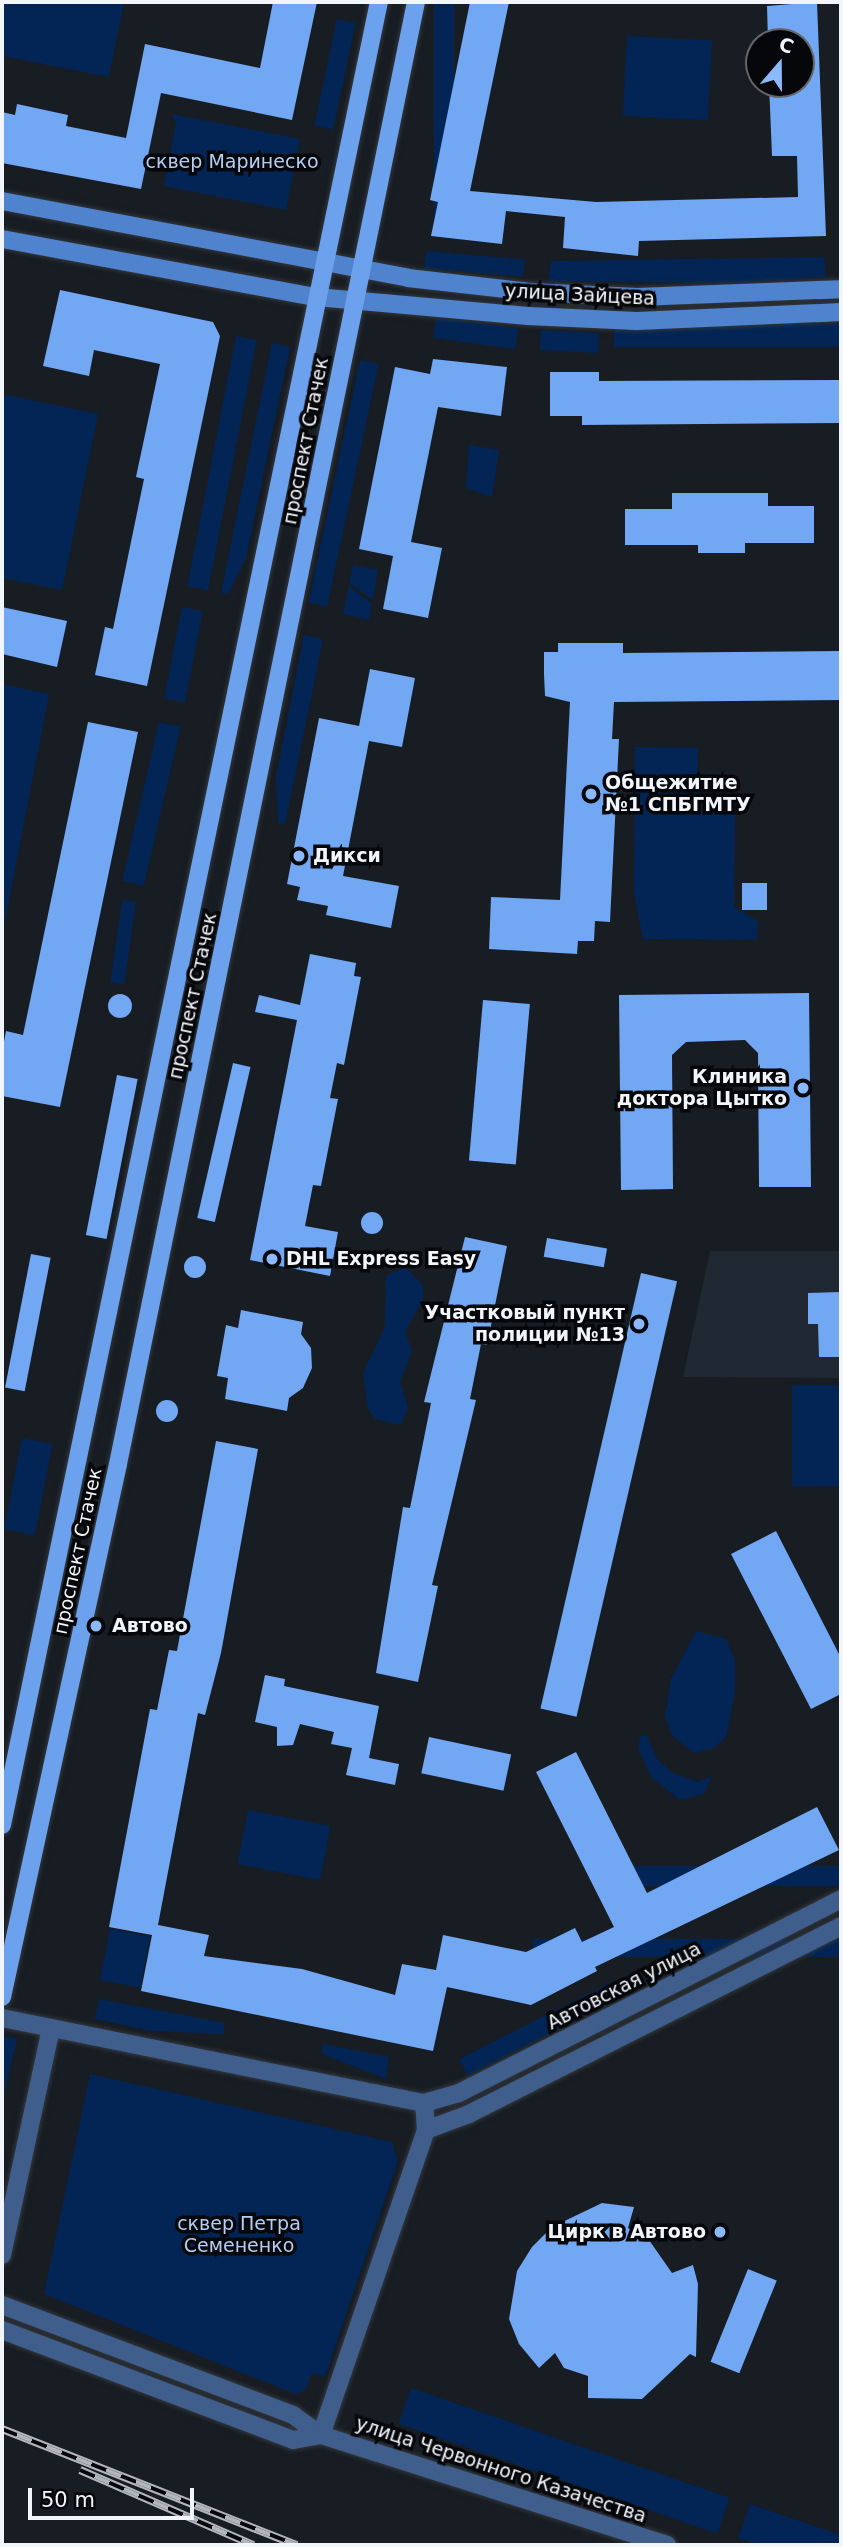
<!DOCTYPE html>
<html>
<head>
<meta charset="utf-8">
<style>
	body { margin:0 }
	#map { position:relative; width:843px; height:2547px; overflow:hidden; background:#181d23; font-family:"DejaVu Sans",sans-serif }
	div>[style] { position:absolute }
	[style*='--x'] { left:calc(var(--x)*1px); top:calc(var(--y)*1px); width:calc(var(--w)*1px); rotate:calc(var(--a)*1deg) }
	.built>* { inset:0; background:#202833 }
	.green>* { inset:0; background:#022555; transform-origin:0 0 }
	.building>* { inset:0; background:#72a7f3; transform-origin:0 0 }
	.round { border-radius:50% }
	.roads { filter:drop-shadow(0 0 2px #32373d) drop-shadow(0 0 2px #32373d) }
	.street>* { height:18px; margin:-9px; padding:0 9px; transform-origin:9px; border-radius:9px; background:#3f5e8c }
	.secondary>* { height:18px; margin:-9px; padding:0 9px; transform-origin:9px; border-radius:9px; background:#5083cd }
	.primary>* { height:18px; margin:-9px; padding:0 9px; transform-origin:9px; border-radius:9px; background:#6ca1ed }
	.rail>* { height:8px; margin-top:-4px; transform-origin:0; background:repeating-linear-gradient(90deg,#06070a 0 16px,#b3b6bc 0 32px); box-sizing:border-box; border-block:2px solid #b3b6bc }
	.dots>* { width:19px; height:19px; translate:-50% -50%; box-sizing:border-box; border:4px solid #06070a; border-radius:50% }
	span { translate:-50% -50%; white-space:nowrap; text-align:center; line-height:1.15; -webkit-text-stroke:7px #06070a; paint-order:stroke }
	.park-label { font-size:19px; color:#b3cef5 }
	.street-label { font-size:19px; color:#f2f5fa }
	.poi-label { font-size:19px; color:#f2f5fa; font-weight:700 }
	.left { translate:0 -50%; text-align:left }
	.right { translate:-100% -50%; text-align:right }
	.frame { position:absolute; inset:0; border:4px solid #f2f5fa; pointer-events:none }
	.north { position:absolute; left:745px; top:28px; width:70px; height:70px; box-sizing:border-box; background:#06070a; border:2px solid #64666a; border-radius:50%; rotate:20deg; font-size:19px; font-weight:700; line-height:28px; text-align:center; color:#f2f5fa }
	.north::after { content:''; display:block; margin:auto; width:24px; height:32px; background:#8bb9fc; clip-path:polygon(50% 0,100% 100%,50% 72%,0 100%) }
	.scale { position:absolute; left:28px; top:2488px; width:166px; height:32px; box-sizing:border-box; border:4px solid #f2f5fa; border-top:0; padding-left:9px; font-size:21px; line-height:24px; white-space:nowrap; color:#f2f5fa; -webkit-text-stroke:5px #06070a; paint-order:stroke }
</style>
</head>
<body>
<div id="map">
	<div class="built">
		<div style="clip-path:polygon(710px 1251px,841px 1251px,841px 1378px,683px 1377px)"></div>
	</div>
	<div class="green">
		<div style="clip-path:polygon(2px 2px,124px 2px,109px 77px,2px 56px)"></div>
		<div style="left:434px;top:2px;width:20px;height:231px"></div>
		<div style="left:337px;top:19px;width:19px;height:109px;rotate:12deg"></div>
		<div style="left:627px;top:36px;width:85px;height:80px;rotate:3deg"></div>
		<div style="clip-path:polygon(171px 114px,300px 139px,286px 210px,164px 186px,176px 123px)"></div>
		<div style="left:426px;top:251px;width:99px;height:17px;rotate:5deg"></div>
		<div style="clip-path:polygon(824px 257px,826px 277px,729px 283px,549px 281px,551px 261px)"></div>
		<div style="left:436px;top:317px;width:83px;height:21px;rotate:8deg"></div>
		<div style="left:841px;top:324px;width:23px;height:227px;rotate:90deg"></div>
		<div style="left:541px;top:330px;width:58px;height:20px;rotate:3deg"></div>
		<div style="left:236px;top:336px;width:21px;height:255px;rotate:11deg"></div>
		<div style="clip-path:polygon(272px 343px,290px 347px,246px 558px,228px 594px,221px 593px)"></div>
		<div style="left:360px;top:360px;width:19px;height:248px;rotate:12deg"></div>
		<div style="clip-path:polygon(2px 394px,98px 414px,62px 590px,2px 578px)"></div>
		<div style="clip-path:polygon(469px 445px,499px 450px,492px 497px,466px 488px)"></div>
		<div style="clip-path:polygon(353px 565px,378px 570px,373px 600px,349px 583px)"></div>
		<div style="clip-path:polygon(349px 586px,372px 604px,369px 620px,343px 614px)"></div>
		<div style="left:182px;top:607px;width:21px;height:93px;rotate:11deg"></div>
		<div style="clip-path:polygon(304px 635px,323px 639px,285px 824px,278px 823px,276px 777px)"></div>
		<div style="clip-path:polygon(2px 684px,49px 694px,2px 936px)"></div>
		<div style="left:159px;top:722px;width:22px;height:163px;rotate:13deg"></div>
		<div style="clip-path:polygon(635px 747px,698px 748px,697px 812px,735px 812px,734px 907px,758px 921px,757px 940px,643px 939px,634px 893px)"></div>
		<div style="left:122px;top:900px;width:14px;height:83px;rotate:8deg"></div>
		<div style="clip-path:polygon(405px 1267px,423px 1285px,423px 1299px,405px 1332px,412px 1351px,400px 1382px,408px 1407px,401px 1425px,375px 1419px,368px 1409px,363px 1373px,385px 1327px,386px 1276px)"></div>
		<div style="left:792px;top:1385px;width:49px;height:101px"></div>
		<div style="left:22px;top:1438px;width:31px;height:93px;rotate:11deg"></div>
		<div style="clip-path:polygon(696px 1631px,726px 1639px,735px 1660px,735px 1692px,726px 1737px,714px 1748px,694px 1753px,672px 1735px,665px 1716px,671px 1679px)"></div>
		<div style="clip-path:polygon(646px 1735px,657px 1759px,673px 1773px,697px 1782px,712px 1776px,704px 1794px,680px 1800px,651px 1777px,638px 1748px,640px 1736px)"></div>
		<div style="left:248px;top:1810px;width:84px;height:55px;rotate:11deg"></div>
		<div style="left:841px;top:1866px;width:20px;height:238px;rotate:90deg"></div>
		<div style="left:110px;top:1929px;width:41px;height:52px;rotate:11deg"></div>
		<div style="left:841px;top:1939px;width:18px;height:308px;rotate:90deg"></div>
		<div style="left:609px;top:1983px;width:18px;height:168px;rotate:63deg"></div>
		<div style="clip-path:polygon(99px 1999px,225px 2023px,223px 2034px,151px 2031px,95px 2019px)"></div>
		<div style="clip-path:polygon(2px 2036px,17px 2039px,2px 2103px)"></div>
		<div style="clip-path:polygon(323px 2044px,389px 2057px,386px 2079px,322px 2054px)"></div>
		<div style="clip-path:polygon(90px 2074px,392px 2142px,398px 2161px,325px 2377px,312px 2373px,305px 2390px,296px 2394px,44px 2294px)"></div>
		<div style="left:411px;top:2388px;width:337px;height:38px;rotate:19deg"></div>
		<div style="clip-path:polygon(750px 2504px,841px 2535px,841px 2545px,760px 2545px,738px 2538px)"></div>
	</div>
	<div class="building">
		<div style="clip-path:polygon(273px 2px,317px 2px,292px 120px,161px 93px,141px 189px,2px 163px,2px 112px,15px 115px,17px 104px,68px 115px,66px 126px,126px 138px,145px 44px,260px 68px)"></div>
		<div style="clip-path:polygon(470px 2px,509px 2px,470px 191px,596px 202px,798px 197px,797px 156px,772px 156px,769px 84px,801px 84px,801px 42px,768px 42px,767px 6px,817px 2px,826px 236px,639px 241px,638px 256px,563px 248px,565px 217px,506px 211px,502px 244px,431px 236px,438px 202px,430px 200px)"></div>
		<div style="clip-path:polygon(60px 290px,213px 322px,220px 336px,147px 686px,95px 675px,105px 627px,113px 629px,144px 479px,136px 477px,160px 364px,94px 350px,89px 376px,43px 366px)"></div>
		<div style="clip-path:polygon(433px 359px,507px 367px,501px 416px,438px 407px,411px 542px,442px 548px,428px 618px,383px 609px,393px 556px,359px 549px,395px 367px,430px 374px)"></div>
		<div style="clip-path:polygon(550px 372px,599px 372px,599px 381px,841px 380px,841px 423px,582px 425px,582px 416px,550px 416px)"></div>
		<div style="clip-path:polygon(672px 493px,768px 493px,768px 506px,814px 506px,814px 543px,745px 543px,745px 553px,698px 553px,698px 545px,625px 545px,625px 509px,672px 509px)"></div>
		<div style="clip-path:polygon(2px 607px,67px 621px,57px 667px,2px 654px)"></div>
		<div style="clip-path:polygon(558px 643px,623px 643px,623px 653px,841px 651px,841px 700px,614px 702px,612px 739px,619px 739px,610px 922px,595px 921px,594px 941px,578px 941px,577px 954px,489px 949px,491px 897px,560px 900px,570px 702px,545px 696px,544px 674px,544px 652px,558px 652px)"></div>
		<div style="clip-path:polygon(370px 669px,415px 678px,402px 747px,369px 741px,343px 876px,399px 886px,391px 928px,326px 915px,328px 906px,297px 900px,300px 887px,287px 884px,319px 718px,359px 726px)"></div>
		<div style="clip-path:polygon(88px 722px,138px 732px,60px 1107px,2px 1096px,2px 1052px,6px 1031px,23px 1035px)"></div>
		<div style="left:742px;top:883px;width:25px;height:27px"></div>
		<div style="clip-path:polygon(310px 954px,356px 963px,354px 976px,361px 977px,344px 1065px,337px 1063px,330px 1098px,338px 1099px,321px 1186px,313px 1185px,305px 1226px,338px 1232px,330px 1276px,250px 1260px,297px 1020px,255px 1012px,259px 995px,300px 1005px)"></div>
		<div style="clip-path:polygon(809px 993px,811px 1187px,759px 1187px,758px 1053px,745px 1040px,686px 1042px,672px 1055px,673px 1189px,621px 1190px,619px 995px)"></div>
		<div class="round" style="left:108px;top:994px;width:24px;height:24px"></div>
		<div style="left:483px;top:1000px;width:47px;height:161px;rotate:5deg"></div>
		<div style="left:233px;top:1063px;width:18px;height:159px;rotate:13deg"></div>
		<div style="left:117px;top:1075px;width:21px;height:163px;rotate:11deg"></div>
		<div class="round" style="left:361px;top:1212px;width:22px;height:22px"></div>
		<div style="clip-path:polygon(465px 1237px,507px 1246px,487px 1345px,481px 1344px,470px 1399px,476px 1400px,432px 1585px,438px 1586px,418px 1682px,376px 1673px,403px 1507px,410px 1508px,431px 1403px,424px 1402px)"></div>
		<div style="left:547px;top:1238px;width:61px;height:19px;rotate:10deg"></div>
		<div style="left:31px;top:1254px;width:20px;height:136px;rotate:11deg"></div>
		<div class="round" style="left:184px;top:1256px;width:22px;height:22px"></div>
		<div style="left:641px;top:1273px;width:37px;height:447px;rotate:13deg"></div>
		<div style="clip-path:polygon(841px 1292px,841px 1357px,819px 1357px,818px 1324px,808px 1324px,808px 1293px)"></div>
		<div style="clip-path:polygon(241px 1310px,303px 1322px,301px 1334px,311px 1348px,312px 1368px,303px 1388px,289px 1398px,287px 1411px,225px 1399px,228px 1378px,217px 1376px,226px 1325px,238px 1328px)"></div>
		<div class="round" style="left:156px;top:1400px;width:22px;height:22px"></div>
		<div style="clip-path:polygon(216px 1441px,258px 1449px,221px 1653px,205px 1715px,198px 1713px,158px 1925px,209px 1935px,204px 1956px,302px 1969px,395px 1995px,402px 1964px,436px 1970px,443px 1935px,526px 1952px,575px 1928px,582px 1942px,614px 1927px,536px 1772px,576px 1752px,647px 1893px,817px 1807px,839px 1850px,595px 1967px,597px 1971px,531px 2005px,447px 1987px,433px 2051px,141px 1991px,152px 1935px,109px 1927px,150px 1709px,157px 1710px,169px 1650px,177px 1651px)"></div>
		<div style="clip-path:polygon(776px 1531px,841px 1658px,841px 1694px,811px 1709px,731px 1554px)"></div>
		<div style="clip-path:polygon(265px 1675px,285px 1679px,284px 1686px,379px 1706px,369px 1758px,399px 1764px,395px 1785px,346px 1775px,352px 1748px,331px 1744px,334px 1732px,300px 1724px,293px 1745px,277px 1746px,277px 1727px,255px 1722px)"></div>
		<div style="left:429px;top:1737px;width:84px;height:37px;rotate:12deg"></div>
		<div style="clip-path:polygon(602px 2203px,634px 2207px,628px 2228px,649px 2240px,672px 2273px,693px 2265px,698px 2284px,696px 2357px,690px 2354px,642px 2399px,588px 2398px,588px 2376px,564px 2368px,555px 2353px,539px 2368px,519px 2344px,509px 2319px,517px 2271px,532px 2247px,552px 2227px)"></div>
		<div style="left:748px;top:2269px;width:31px;height:100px;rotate:22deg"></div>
	</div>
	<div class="roads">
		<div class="street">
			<div style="--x:2;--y:2018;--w:430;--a:11.4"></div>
			<div style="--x:424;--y:2103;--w:36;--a:-16"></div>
			<div style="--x:459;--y:2093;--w:428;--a:-26.9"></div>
			<div style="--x:426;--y:2130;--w:46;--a:-20.4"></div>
			<div style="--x:469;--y:2114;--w:417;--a:-26.8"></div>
			<div style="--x:2;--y:2255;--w:232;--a:-77.8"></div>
			<div style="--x:2;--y:2305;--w:311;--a:20.7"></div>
			<div style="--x:293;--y:2415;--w:34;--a:36"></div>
			<div style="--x:321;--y:2435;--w:363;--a:17.6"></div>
			<div style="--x:2;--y:2330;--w:311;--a:20.7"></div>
			<div style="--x:293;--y:2440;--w:28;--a:-10"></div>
			<div style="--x:321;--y:2435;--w:323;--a:-71"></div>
			<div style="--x:426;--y:2130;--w:27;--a:-94"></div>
		</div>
		<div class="secondary">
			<div style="--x:2;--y:201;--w:413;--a:10.7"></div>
			<div style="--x:408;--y:278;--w:123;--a:6.5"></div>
			<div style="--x:530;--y:292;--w:107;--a:2.7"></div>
			<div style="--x:637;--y:297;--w:204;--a:-2.2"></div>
			<div style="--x:2;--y:239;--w:319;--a:10.5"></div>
			<div style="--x:316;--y:297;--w:213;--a:5.1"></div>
			<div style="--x:528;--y:316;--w:109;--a:2.6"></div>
			<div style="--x:637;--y:321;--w:204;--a:-2.5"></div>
		</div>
		<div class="primary">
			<div style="--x:2;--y:1825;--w:1862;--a:-78.32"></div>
			<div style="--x:2;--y:1997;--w:545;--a:-77.72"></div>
			<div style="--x:118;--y:1464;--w:1492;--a:-78.48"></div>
		</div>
	</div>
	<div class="rail">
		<div style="--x:2;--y:2429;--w:317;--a:21.5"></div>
		<div style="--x:80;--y:2470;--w:189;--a:23.4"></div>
	</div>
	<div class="dots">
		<div style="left:591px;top:794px;background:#8bb9fc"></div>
		<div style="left:299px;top:856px;background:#8bb9fc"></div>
		<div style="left:803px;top:1088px;background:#8bb9fc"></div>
		<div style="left:272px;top:1259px;background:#8bb9fc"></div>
		<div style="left:639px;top:1324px;background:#8bb9fc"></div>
		<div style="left:96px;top:1626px;background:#8bb9fc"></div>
		<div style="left:720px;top:2232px;background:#8bb9fc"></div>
	</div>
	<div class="park-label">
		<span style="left:232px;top:162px">сквер Маринеско</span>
		<span style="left:239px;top:2235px">сквер Петра<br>Семененко</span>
	</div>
	<div class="street-label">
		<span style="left:580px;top:295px;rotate:3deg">улица Зайцева</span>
		<span style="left:306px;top:441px;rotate:-79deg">проспект Стачек</span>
		<span style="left:193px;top:996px;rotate:-78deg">проспект Стачек</span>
		<span style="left:78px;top:1551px;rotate:-78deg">проспект Стачек</span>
		<span style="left:624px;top:1986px;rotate:-27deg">Автовская улица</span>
		<span style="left:501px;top:2470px;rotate:18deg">улица Червонного Казачества</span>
	</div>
	<div class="poi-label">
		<span class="left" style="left:605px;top:794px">Общежитие<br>№1 СПБГМТУ</span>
		<span class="left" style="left:313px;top:856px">Дикси</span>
		<span class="right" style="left:787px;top:1088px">Клиника<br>доктора Цытко</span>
		<span class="left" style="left:286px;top:1259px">DHL Express Easy</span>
		<span class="right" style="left:625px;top:1324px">Участковый пункт<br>полиции №13</span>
		<span class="left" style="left:112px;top:1626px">Автово</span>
		<span class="right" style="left:706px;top:2232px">Цирк в Автово</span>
	</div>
	<div class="frame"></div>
	<div class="north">С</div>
	<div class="scale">50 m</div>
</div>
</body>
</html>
